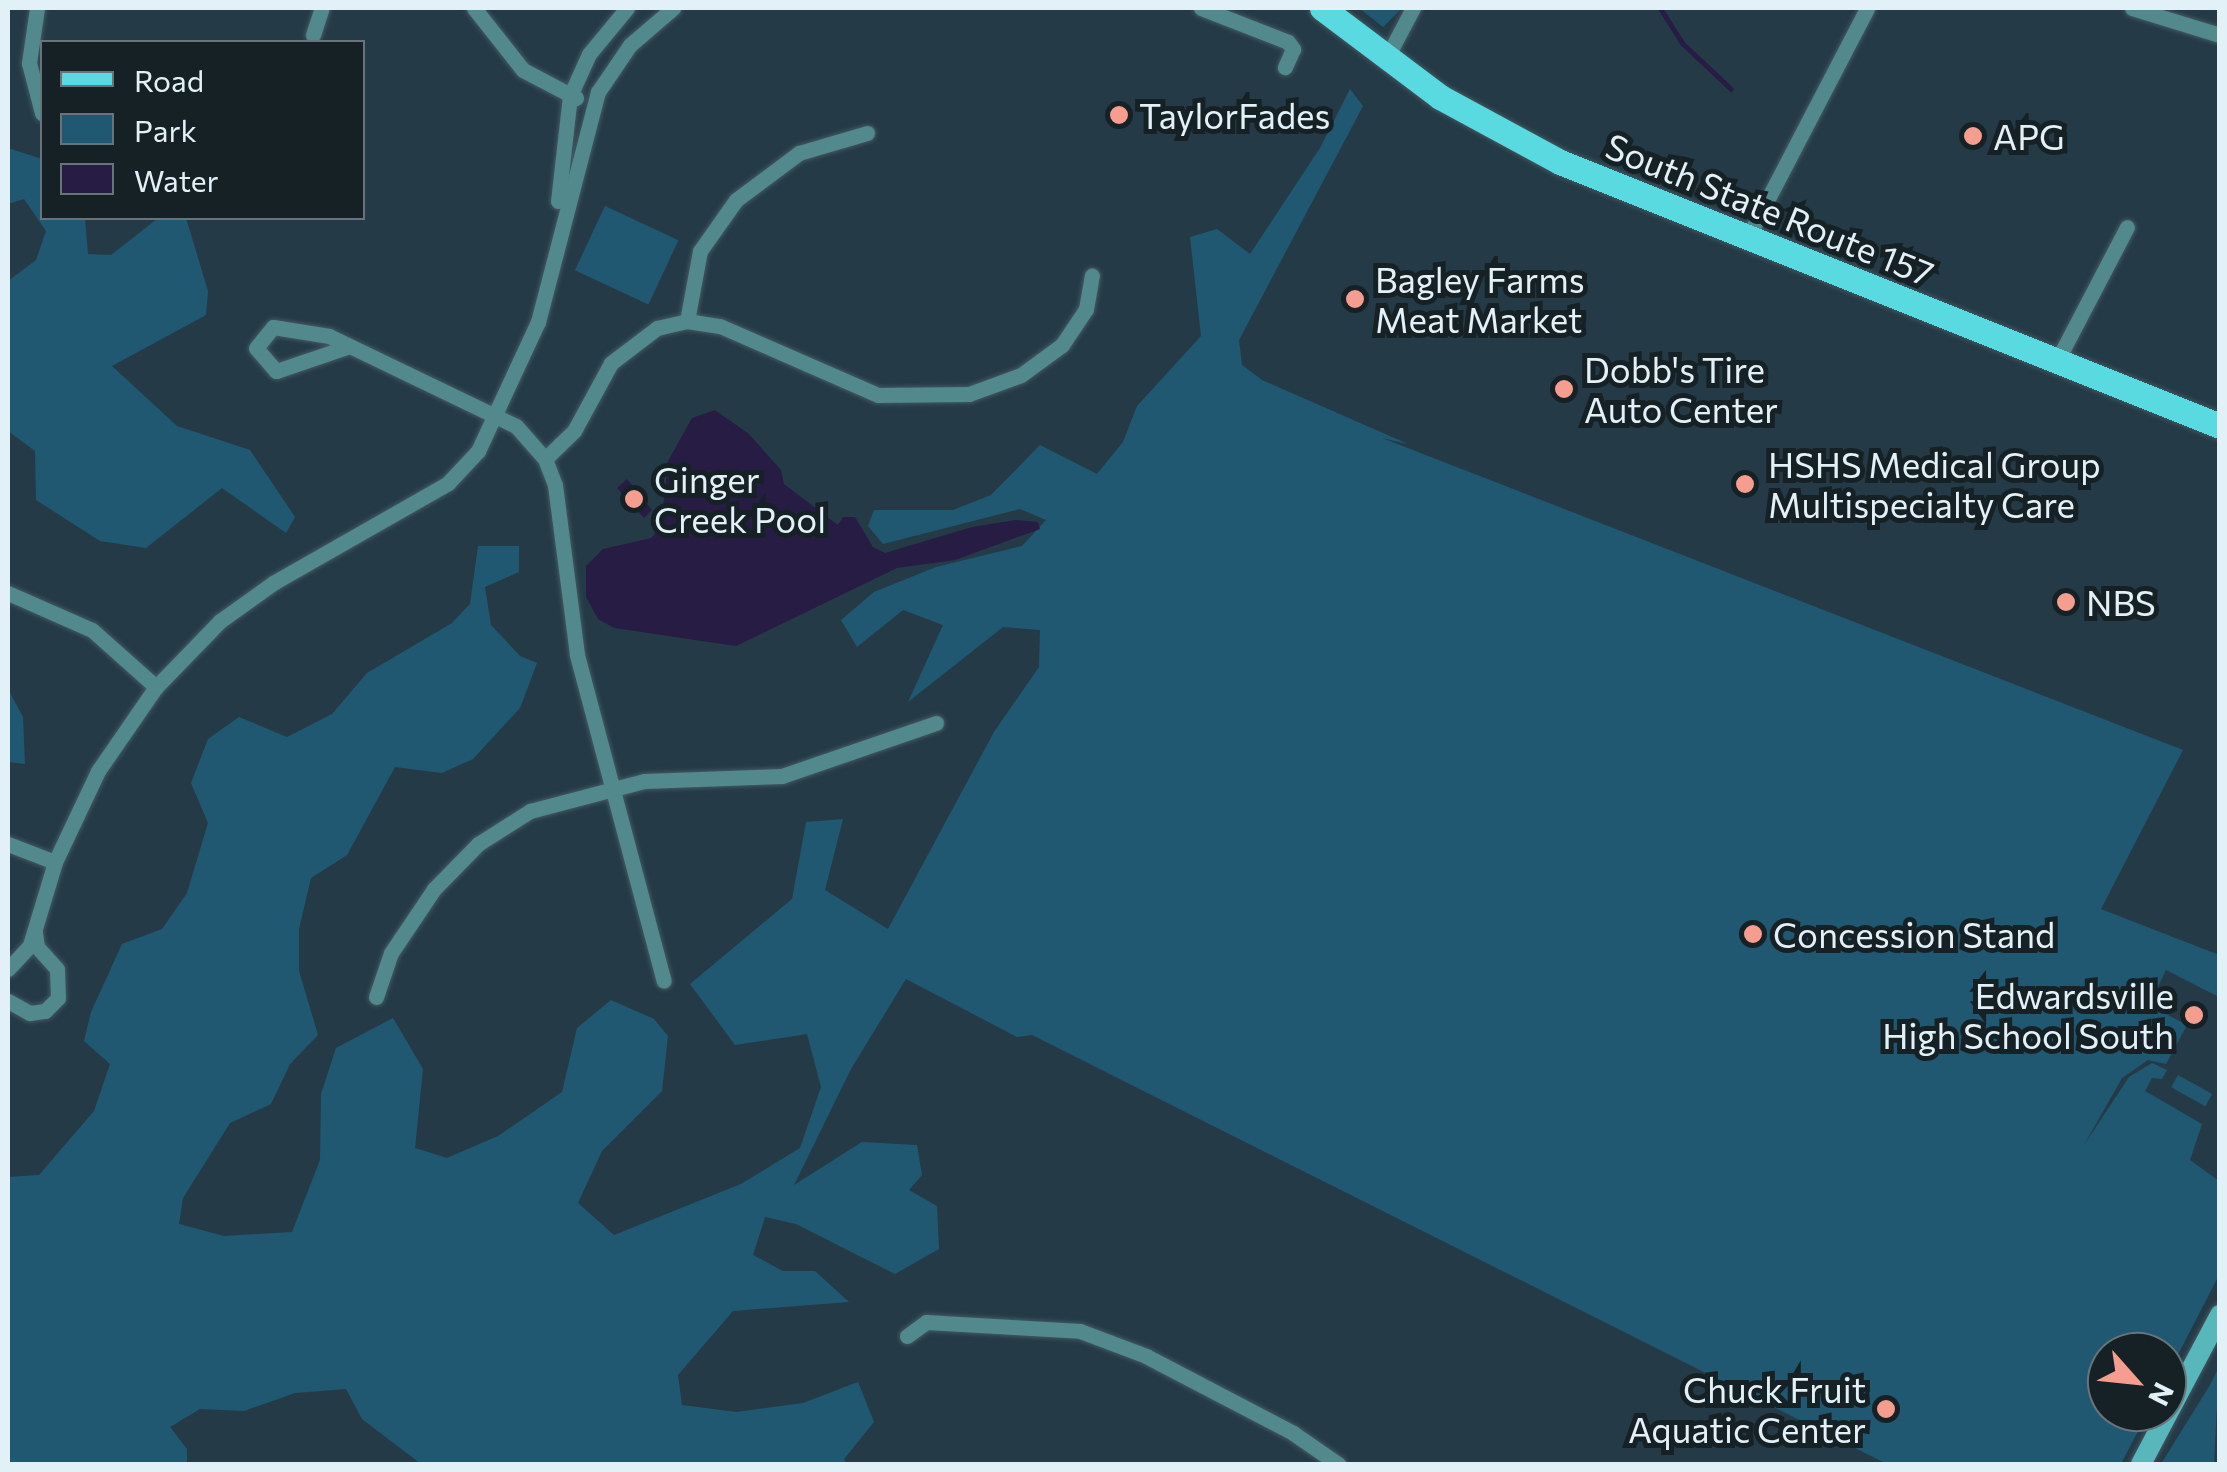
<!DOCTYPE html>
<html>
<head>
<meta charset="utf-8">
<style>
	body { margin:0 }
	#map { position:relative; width:2227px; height:1472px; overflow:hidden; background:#243b47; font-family:Commissioner,sans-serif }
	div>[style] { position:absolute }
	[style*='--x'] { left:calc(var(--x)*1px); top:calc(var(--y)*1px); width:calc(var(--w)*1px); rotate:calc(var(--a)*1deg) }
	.green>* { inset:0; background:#205872; transform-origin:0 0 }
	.water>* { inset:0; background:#271c43 }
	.stream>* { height:5px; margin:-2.5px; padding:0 2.5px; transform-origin:2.5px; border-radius:2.5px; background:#271c43 }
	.roads { filter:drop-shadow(0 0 2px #425863) drop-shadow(0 0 2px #425863) }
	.street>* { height:15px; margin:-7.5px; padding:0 7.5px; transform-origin:7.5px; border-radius:7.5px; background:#51898c }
	.secondary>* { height:20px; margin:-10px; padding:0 10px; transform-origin:10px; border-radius:10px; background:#58b7bb }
	.primary>* { height:25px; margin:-12.5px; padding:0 12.5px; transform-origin:12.5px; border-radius:12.5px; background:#59dae0 }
	.dots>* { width:28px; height:28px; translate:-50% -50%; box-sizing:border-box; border:5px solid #162126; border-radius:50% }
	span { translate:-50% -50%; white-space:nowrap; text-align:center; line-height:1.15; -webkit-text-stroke:10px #162126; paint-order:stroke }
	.poi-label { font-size:35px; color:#e2f0f7 }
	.left { translate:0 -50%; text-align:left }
	.right { translate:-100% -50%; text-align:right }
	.street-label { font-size:35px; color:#e2f0f7 }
	.frame { position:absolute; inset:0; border:10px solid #e2f0f7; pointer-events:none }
	.legend { position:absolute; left:40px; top:40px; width:325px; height:180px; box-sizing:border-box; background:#162126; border:2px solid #68747a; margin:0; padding:12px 18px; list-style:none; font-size:30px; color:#e2f0f7 }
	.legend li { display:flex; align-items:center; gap:20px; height:50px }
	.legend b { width:50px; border:2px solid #68747a }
	.north { position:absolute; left:2087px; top:1332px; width:100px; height:100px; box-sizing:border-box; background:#162126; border:2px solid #68747a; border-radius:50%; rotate:117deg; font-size:28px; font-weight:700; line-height:40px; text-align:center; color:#e2f0f7 }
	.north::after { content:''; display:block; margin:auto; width:35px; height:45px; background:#f59d8f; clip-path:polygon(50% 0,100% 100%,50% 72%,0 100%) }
</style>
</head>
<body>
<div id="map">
	<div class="green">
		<div style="clip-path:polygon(1359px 8px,1402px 8px,1383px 27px)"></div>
		<div style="clip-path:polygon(1350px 89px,1363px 106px,1239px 340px,1242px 365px,1262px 380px,1408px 444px,1382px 438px,2183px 750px,2101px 909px,2219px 955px,2219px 997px,2166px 970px,2149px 1005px,2187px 1025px,2166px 1064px,2148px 1060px,2122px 1078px,2084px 1145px,2129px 1077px,2152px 1063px,2167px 1070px,2162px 1079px,2152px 1078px,2145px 1091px,2202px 1124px,2190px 1160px,2219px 1181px,2219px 1275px,2167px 1376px,2167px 1352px,2107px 1352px,2107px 1412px,2148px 1412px,2121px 1464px,1887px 1464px,1032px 1035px,1017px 1037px,906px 979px,851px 1069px,794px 1185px,862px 1142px,917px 1145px,922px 1175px,909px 1190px,937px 1206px,939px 1249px,895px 1274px,796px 1224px,765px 1217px,753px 1255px,783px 1271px,815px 1271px,849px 1302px,733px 1311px,678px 1375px,682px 1405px,736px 1412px,803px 1403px,858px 1382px,874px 1422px,844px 1459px,847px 1464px,421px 1464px,362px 1419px,346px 1389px,295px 1393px,244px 1411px,200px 1409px,170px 1427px,187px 1449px,187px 1464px,8px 1464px,8px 1177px,39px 1175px,94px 1111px,110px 1064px,84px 1041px,91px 1012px,122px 944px,162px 929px,187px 893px,208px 823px,191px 783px,208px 739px,239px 717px,287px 737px,332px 714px,367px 673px,452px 623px,470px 604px,478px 546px,519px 546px,519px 572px,485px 587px,491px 625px,520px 656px,537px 663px,520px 708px,473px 759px,442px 773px,395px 767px,347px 855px,311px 878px,299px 929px,299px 971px,318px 1035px,290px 1064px,271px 1104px,230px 1123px,183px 1198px,179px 1224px,224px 1236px,292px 1232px,320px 1160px,321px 1094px,336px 1048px,393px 1018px,423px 1069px,415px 1148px,447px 1158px,498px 1136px,562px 1092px,577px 1028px,611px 1000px,654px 1019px,668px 1036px,662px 1091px,602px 1151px,578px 1203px,614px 1235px,741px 1184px,800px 1148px,821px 1087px,807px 1034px,735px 1045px,690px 984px,792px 899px,806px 822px,843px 819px,825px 890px,888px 929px,994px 732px,1039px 667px,1040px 630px,1003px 627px,908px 702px,943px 625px,903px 610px,857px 647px,841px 620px,874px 592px,936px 567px,1022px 546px,1046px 520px,1020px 509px,883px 544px,868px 526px,874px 510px,953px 510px,991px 495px,1040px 445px,1097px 474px,1123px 442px,1137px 406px,1201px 336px,1190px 237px,1217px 229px,1250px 254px,1320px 148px)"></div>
		<div style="clip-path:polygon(8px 148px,42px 159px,42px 218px,85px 218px,88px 254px,111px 255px,157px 219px,186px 218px,208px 291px,206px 315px,112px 366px,177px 426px,250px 450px,295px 517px,286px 533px,222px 488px,146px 548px,100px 541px,36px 500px,35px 451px,8px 431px,8px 281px,36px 260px,46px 231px,24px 199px,8px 204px)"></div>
		<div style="left:605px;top:206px;width:81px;height:71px;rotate:25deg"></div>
		<div style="clip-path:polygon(8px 689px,23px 717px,25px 764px,8px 762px)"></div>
		<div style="left:2178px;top:1075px;width:39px;height:14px;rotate:29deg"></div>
		<div style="clip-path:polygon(2219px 1367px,2214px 1464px,2161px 1464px,2210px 1385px)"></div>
	</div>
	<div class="water">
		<div style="clip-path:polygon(715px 410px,749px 434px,781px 470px,784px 484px,838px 525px,843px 517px,855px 517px,873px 547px,885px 553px,972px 527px,1016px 520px,1038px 522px,1040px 529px,955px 560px,897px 568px,736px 646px,614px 628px,598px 619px,586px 597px,586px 566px,603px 549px,651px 538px,661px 527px,668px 461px,692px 418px)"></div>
		<div style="clip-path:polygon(627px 479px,652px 510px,644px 518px,617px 488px)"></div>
	</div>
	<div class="stream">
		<div style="--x:1660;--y:8;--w:41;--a:57.8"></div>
		<div style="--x:1682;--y:43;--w:67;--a:43.2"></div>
	</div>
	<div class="roads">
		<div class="street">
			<div style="--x:37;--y:8;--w:56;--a:98.3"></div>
			<div style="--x:29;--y:63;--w:52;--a:75.4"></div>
			<div style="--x:474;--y:8;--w:79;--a:51.7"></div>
			<div style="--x:523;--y:70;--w:60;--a:27.8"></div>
			<div style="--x:1201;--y:8;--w:93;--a:21.3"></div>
			<div style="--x:1288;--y:42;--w:9;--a:54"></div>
			<div style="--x:1293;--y:49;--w:20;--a:114"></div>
			<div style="--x:2132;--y:8;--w:92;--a:17.1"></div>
			<div style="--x:313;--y:35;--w:28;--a:-72"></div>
			<div style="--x:1386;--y:59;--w:58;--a:-62.1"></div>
			<div style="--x:558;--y:201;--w:106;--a:-83.5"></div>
			<div style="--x:570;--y:96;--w:46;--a:-65.7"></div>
			<div style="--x:589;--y:54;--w:60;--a:-50.4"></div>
			<div style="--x:1747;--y:239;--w:260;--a:-62.5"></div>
			<div style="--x:687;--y:321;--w:71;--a:-79.5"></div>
			<div style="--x:700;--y:251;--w:62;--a:-54.8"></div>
			<div style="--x:736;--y:200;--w:79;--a:-36.7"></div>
			<div style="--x:799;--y:153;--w:71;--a:-16.4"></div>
			<div style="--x:347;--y:347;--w:75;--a:161.3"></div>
			<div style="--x:276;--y:371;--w:30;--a:-131"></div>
			<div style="--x:256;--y:348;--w:27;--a:-51"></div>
			<div style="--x:273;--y:327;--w:57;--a:9.1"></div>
			<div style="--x:329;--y:336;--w:208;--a:25.7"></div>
			<div style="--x:516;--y:426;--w:44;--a:48.7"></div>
			<div style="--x:545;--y:459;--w:28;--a:69"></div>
			<div style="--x:555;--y:485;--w:171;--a:82.6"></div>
			<div style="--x:577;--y:655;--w:337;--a:75.1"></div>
			<div style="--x:2057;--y:361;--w:151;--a:-62.4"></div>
			<div style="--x:545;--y:459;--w:40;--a:-44"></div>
			<div style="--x:574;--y:431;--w:77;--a:-61.4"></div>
			<div style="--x:611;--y:363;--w:58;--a:-37.3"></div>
			<div style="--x:657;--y:328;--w:31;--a:-13"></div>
			<div style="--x:687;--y:321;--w:33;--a:9"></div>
			<div style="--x:720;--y:326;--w:172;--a:23.6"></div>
			<div style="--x:878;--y:395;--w:91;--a:-0.6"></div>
			<div style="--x:969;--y:394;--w:55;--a:-20.1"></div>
			<div style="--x:1021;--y:375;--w:51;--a:-36.2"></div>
			<div style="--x:1062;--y:345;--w:43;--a:-56.3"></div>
			<div style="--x:1086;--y:309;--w:34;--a:-80"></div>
			<div style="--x:8;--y:593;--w:92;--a:23.8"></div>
			<div style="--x:92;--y:630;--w:86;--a:41.7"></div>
			<div style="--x:8;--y:844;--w:50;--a:21"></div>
			<div style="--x:8;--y:969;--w:33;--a:-47"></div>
			<div style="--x:30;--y:945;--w:87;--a:-73.2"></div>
			<div style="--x:55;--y:862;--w:101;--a:-64.7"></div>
			<div style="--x:98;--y:771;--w:102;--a:-55.4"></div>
			<div style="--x:156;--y:687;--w:92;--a:-45.9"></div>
			<div style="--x:220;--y:621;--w:65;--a:-35.6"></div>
			<div style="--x:273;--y:583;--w:202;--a:-29.7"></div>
			<div style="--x:448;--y:483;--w:44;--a:-46.8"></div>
			<div style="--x:478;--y:451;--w:142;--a:-65.1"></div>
			<div style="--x:538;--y:322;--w:238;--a:-75.4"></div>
			<div style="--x:598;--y:92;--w:57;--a:-55.8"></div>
			<div style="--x:630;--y:45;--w:57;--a:-40.7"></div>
			<div style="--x:376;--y:997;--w:46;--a:-71.2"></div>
			<div style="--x:391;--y:953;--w:77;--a:-56.1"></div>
			<div style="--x:434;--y:889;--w:63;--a:-45.6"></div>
			<div style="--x:478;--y:844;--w:62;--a:-32.4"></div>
			<div style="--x:530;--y:811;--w:118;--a:-14.7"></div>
			<div style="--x:644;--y:781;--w:138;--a:-2.1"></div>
			<div style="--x:782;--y:776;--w:163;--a:-19"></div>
			<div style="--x:8;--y:1001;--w:25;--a:29"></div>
			<div style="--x:30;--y:1013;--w:15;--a:-8"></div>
			<div style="--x:45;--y:1011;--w:18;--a:-45"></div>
			<div style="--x:58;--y:998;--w:29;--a:-92"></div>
			<div style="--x:57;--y:969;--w:30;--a:-132"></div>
			<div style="--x:37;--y:947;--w:15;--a:-98"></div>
			<div style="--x:907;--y:1336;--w:24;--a:-36"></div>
			<div style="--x:926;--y:1322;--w:154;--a:3.3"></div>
			<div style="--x:1080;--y:1331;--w:71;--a:20.7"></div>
			<div style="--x:1146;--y:1356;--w:166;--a:27.6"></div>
			<div style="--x:1293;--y:1433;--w:55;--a:34.6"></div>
		</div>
		<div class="secondary">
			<div style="--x:2141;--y:1464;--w:169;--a:-62.1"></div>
		</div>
		<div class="primary">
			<div style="--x:1322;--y:8;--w:148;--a:37"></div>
			<div style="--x:1440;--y:97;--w:136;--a:28.4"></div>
			<div style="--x:1560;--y:162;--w:711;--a:21.8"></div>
		</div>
	</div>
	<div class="dots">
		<div style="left:1119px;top:115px;background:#f59d8f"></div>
		<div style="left:1973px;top:136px;background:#f59d8f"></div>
		<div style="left:1355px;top:299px;background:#f59d8f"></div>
		<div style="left:1564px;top:389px;background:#f59d8f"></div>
		<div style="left:1745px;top:484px;background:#f59d8f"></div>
		<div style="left:634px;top:499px;background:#f59d8f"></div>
		<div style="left:2066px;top:602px;background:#f59d8f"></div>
		<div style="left:1753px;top:934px;background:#f59d8f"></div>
		<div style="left:2194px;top:1015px;background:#f59d8f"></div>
		<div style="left:1886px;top:1409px;background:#f59d8f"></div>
	</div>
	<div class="poi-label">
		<span class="left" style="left:1139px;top:115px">TaylorFades</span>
		<span class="left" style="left:1993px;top:136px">APG</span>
		<span class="left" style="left:1375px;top:299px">Bagley Farms<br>Meat Market</span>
		<span class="left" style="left:1584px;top:389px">Dobb's Tire<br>Auto Center</span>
		<span class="left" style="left:1768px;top:484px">HSHS Medical Group<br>Multispecialty Care</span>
		<span class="left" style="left:654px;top:499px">Ginger<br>Creek Pool</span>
		<span class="left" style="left:2086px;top:602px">NBS</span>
		<span class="left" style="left:1773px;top:934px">Concession Stand</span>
		<span class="right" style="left:2174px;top:1015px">Edwardsville<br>High School South</span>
		<span class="right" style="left:1866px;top:1409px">Chuck Fruit<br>Aquatic Center</span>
	</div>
	<div class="street-label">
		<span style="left:1770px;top:209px;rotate:22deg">South State Route 157</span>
	</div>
	<div class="frame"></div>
	<ul class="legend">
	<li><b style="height:12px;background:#59dae0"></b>Road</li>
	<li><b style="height:28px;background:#205872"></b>Park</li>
	<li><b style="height:28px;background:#271c43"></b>Water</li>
	</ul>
	<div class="north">N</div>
</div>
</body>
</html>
